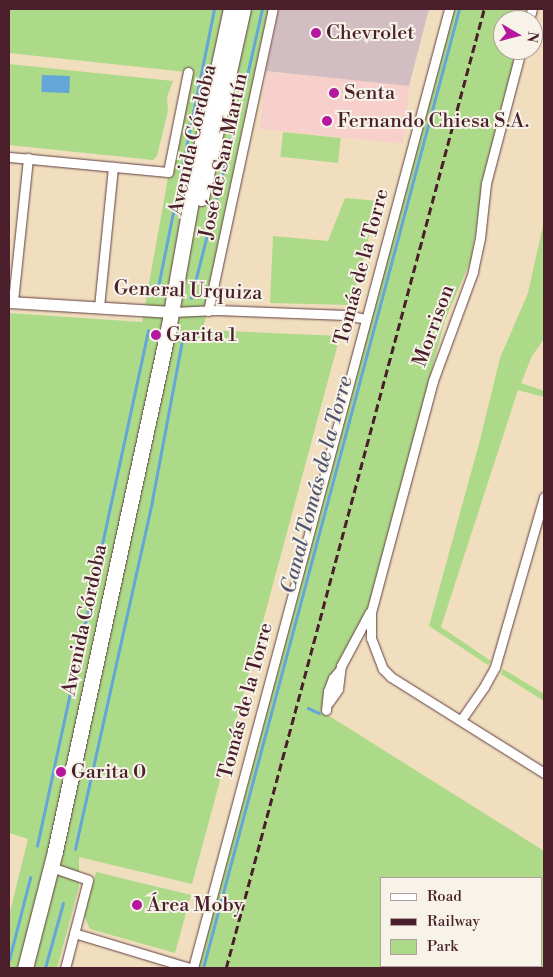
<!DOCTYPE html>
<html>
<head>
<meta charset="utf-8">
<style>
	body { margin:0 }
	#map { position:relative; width:553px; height:977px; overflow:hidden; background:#f0debe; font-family:"Libre Bodoni",serif }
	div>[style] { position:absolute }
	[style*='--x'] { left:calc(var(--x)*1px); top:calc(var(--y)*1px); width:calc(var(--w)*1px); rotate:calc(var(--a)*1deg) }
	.built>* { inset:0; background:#f7d0cb; transform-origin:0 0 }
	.industrial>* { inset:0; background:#d2bec2 }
	.green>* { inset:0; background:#acda88; transform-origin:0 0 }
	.water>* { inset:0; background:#64a6d8; transform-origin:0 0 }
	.stream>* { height:2.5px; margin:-1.25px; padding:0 1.25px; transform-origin:1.25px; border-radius:1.25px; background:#64a6d8 }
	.roads { filter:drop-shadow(0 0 1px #633c41) drop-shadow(0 0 1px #633c41) }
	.minor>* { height:9px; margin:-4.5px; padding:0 4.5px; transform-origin:4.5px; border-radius:4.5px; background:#fff }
	.tertiary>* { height:11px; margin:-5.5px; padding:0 5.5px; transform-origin:5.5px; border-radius:5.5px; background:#fff }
	.primary>* { height:15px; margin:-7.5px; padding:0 7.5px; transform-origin:7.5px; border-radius:7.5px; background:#fff }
	.rail>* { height:2.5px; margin-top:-1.25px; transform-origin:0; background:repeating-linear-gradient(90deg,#4a1f2b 0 8px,transparent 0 12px) }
	.dots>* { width:14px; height:14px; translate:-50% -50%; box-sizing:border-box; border:2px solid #f7f3e8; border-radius:50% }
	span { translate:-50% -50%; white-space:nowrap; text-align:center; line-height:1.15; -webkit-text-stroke:4px #f7f3e8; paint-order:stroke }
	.poi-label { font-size:20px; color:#4a1f2b }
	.left { translate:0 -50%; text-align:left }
	.street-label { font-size:20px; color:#4a1f2b }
	.water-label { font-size:21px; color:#545570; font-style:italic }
	.frame { position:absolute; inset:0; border:10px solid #4a1f2b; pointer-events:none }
	.legend { position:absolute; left:380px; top:877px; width:162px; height:90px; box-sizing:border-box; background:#f7f3e8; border:1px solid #b29e9c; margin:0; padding:6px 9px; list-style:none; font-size:15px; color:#4a1f2b }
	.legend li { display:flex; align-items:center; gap:10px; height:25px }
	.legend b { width:25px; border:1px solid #b29e9c }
	.north { position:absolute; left:493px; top:10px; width:50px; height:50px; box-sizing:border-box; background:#f7f3e8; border:1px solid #b29e9c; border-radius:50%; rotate:98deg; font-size:14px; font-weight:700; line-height:20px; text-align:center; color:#4a1f2b }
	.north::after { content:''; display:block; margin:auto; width:18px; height:22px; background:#b5179e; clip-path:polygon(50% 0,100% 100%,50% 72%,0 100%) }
</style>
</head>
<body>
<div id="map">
	<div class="built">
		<div style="left:266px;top:71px;width:144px;height:58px;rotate:6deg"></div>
	</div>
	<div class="industrial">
		<div style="clip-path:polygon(279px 9px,429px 9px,409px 86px,266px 71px)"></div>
	</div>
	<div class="green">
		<div style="clip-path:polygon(9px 9px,273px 9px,208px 311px,202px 330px,340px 336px,192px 884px,79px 857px,79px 887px,57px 968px,9px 968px,9px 916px,28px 839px,9px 833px,9px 313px,142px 322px,187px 72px,9px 53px)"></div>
		<div style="clip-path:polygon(evenodd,449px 9px,528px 9px,525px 20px,503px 20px,503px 50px,517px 50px,486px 165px,471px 260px,445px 320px,367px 614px,323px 712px,544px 851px,544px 968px,193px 968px,449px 9px,382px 878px,542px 878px,542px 966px,382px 966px,382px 878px)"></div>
		<div style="clip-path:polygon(9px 64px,173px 81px,167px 97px,168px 111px,157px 156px,153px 160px,9px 145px)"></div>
		<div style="left:283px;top:132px;width:58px;height:25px;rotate:6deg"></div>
		<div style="clip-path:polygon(345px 198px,378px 201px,351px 305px,270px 303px,273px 236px,328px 241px)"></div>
		<div style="clip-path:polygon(544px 221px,544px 339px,532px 356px,521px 383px,544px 391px,544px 397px,518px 390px,441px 627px,491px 661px,488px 665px,429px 626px,480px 440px,500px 358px,528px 293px)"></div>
		<div style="clip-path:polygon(503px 669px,544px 694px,544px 701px,501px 674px)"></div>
		<div style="clip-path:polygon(96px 872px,191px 895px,175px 953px,90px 929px,84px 915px)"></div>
	</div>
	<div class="water">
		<div style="left:42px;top:75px;width:28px;height:17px;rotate:2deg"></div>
	</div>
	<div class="stream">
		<div style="--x:246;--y:80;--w:73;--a:-77.3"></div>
		<div style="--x:157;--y:292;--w:289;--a:-78.6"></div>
		<div style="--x:191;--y:298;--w:199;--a:-75.8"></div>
		<div style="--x:308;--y:708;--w:12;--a:24"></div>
		<div style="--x:37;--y:846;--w:527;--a:-77.84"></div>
		<div style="--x:75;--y:849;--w:356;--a:-77.5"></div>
		<div style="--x:152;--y:501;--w:169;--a:-79.4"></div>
		<div style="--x:9;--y:960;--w:85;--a:-75.6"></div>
		<div style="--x:45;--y:968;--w:67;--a:-74.5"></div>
		<div style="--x:203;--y:968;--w:993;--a:-75.05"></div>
	</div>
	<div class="roads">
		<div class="minor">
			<div style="--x:529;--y:20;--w:11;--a:-75"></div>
			<div style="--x:521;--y:50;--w:138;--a:104.7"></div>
			<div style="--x:486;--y:183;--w:55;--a:96.2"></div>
			<div style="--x:480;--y:238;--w:35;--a:102"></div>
			<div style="--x:473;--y:272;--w:116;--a:110.2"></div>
			<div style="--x:433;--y:381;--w:239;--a:105"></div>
			<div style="--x:371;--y:612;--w:26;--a:90"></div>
			<div style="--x:371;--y:638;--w:33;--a:69"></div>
			<div style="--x:383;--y:669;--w:11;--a:45"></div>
			<div style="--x:391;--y:677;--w:181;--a:32.1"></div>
			<div style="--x:9;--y:157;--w:160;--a:5.4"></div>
			<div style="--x:168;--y:172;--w:102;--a:-78.7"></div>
			<div style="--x:13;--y:301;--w:144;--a:-84"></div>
			<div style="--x:99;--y:307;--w:141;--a:-84.3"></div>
			<div style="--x:208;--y:311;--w:309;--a:-77.9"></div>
			<div style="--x:172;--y:312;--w:45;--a:-2.5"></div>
			<div style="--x:217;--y:310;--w:129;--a:2.2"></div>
			<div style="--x:346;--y:315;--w:20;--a:11"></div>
			<div style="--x:329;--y:702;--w:16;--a:-55"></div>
			<div style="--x:338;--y:689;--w:23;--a:-83"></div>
			<div style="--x:341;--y:666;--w:61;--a:-61.8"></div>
			<div style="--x:326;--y:710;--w:19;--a:-84"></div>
			<div style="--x:328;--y:691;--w:14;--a:-69"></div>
			<div style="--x:333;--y:678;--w:9;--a:-49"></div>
			<div style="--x:461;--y:720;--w:40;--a:-55.1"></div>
			<div style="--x:484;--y:687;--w:23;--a:-61"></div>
			<div style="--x:495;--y:667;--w:177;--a:-73.9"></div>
			<div style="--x:51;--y:867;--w:39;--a:19"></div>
			<div style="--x:88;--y:880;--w:91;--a:104.6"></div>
			<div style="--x:74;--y:933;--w:121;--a:16.8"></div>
			<div style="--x:193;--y:968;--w:993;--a:-75.05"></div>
		</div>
		<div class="tertiary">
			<div style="--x:9;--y:302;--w:163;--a:3.5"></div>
		</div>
		<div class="primary">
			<div style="--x:201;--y:198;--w:194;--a:-77.5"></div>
			<div style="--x:25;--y:968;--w:121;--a:-75.6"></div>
			<div style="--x:55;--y:851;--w:533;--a:-77.76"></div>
			<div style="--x:168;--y:330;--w:172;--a:-79.9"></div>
			<div style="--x:198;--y:161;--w:156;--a:-77.8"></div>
		</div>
	</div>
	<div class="rail">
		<div style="--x:226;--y:968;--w:993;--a:-74.94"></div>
	</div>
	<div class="dots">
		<div style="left:316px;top:33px;background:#b5179e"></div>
		<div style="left:334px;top:93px;background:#b5179e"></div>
		<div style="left:327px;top:121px;background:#b5179e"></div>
		<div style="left:156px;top:335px;background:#b5179e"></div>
		<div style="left:61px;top:772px;background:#b5179e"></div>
		<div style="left:137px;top:905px;background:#b5179e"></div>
	</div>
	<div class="poi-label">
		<span class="left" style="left:326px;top:33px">Chevrolet</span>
		<span class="left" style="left:344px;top:93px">Senta</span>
		<span class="left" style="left:337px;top:121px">Fernando Chiesa S.A.</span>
		<span class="left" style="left:166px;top:335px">Garita 1</span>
		<span class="left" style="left:71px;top:772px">Garita 0</span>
		<span class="left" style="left:147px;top:905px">Área Moby</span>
	</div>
	<div class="street-label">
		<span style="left:193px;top:140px;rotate:-77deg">Avenida Córdoba</span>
		<span style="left:224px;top:156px;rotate:-78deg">José de San Martín</span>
		<span style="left:362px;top:267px;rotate:-75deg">Tomás de la Torre</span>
		<span style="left:188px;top:291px;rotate:2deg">General Urquiza</span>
		<span style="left:434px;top:326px;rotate:-70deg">Morrison</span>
		<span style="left:85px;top:620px;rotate:-78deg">Avenida Córdoba</span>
		<span style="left:246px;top:701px;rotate:-75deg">Tomás de la Torre</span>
	</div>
	<div class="water-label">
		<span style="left:317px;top:485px;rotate:-75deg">Canal Tomás de la Torre</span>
	</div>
	<div class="frame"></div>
	<ul class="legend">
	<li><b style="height:6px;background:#fff"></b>Road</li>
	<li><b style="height:6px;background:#4a1f2b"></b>Railway</li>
	<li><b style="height:14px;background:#acda88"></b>Park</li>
	</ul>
	<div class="north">N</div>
</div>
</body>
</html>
